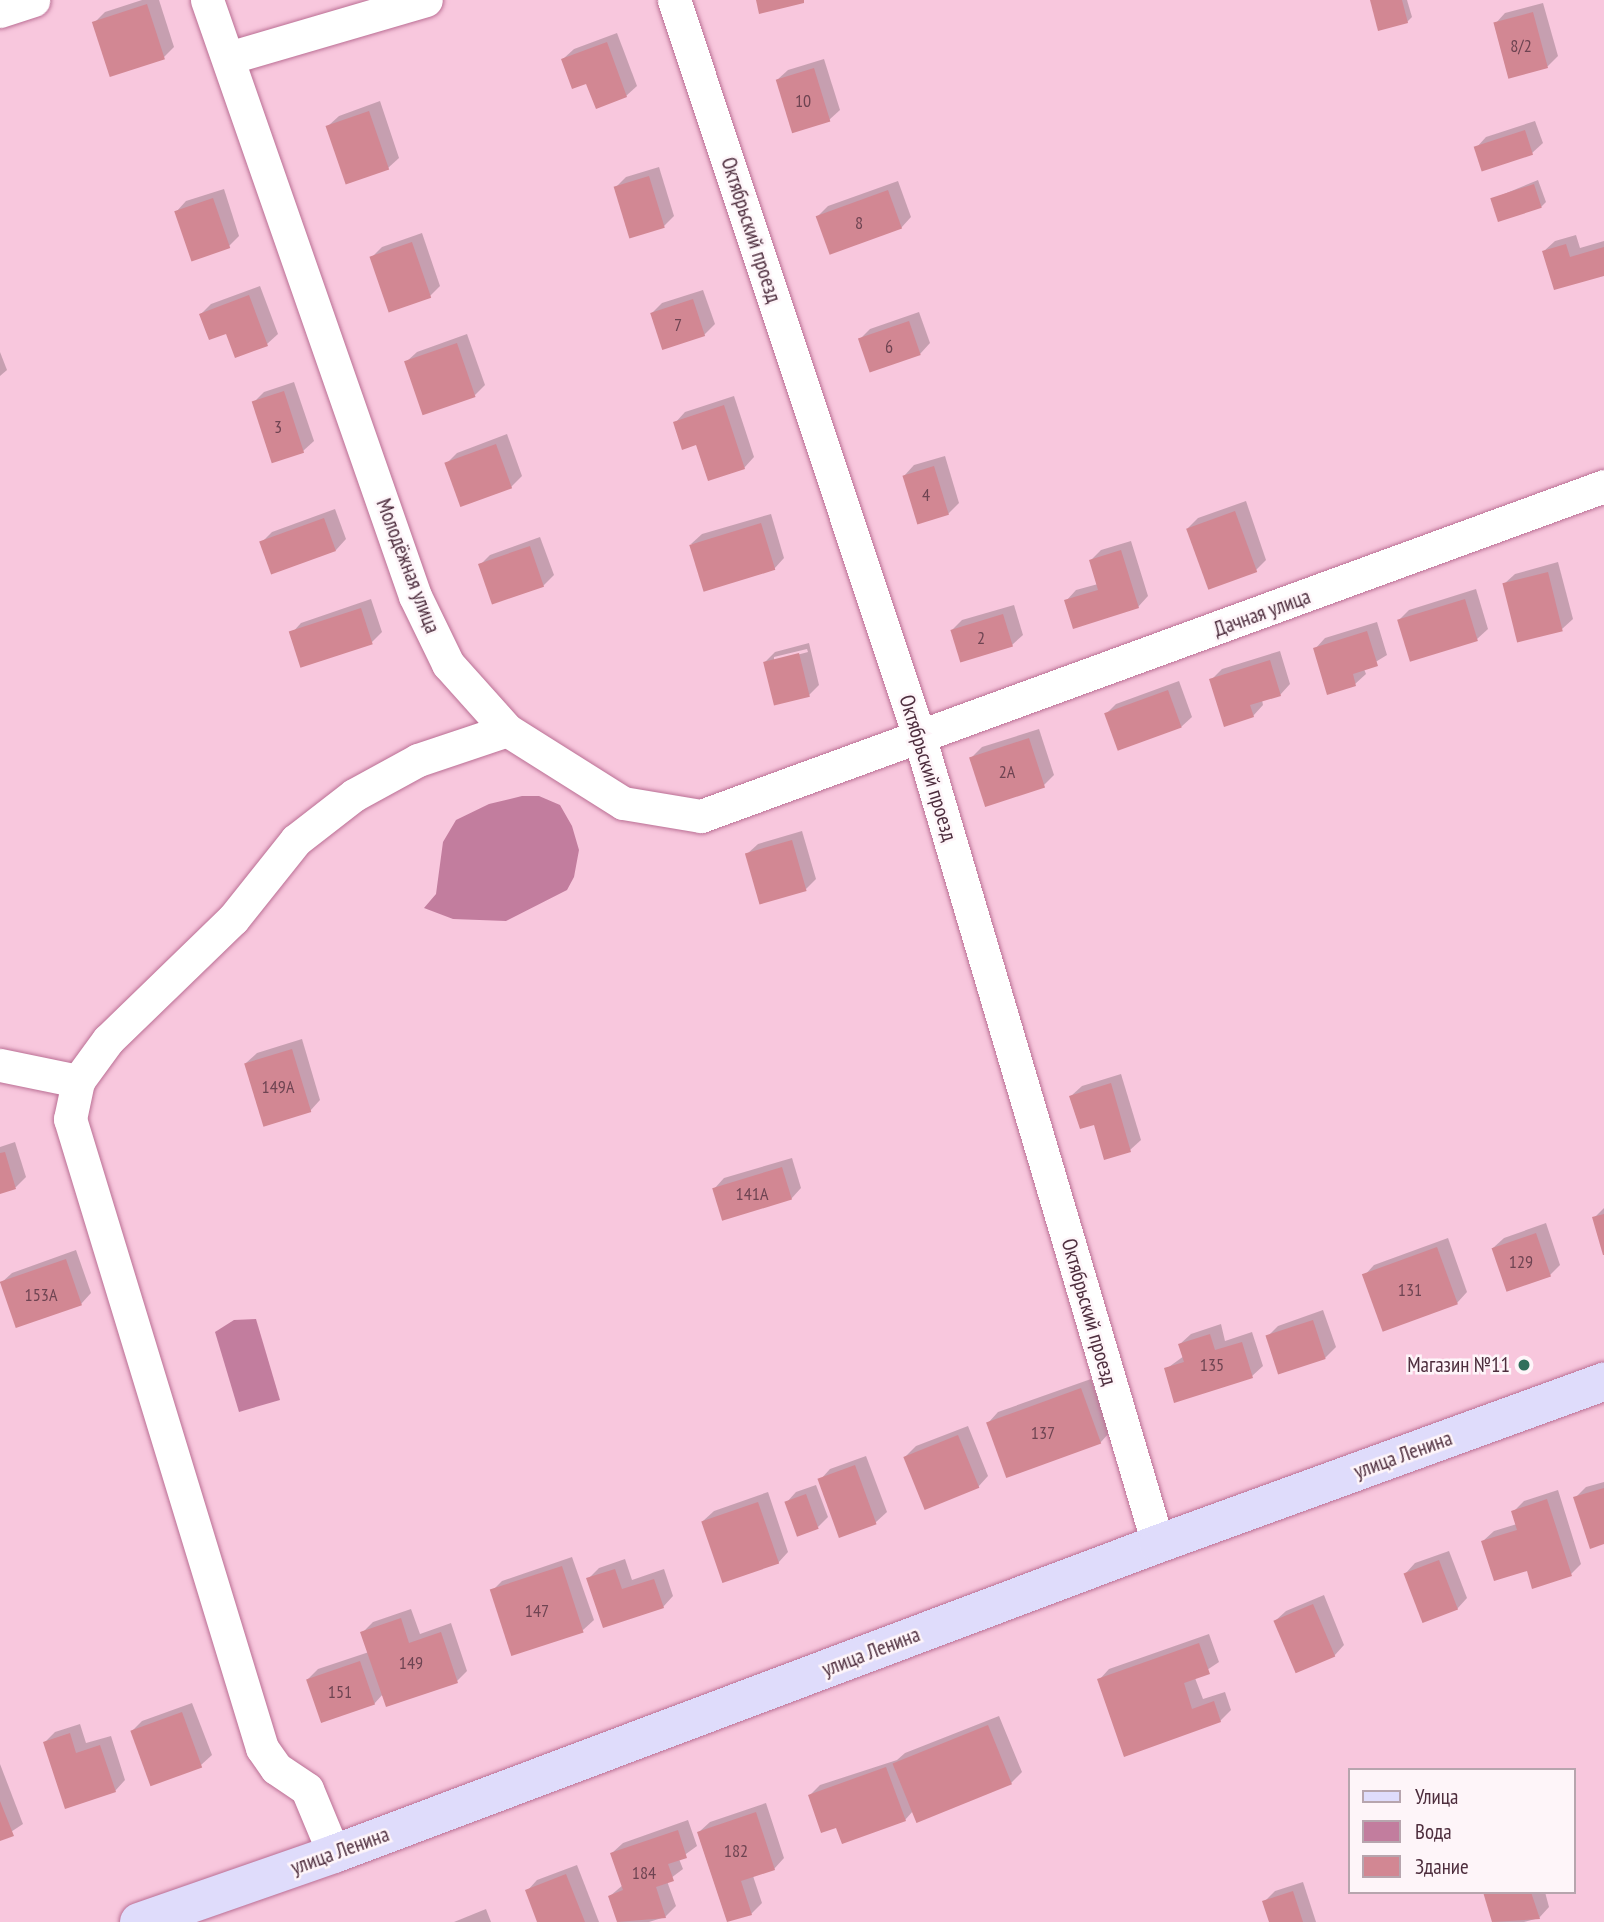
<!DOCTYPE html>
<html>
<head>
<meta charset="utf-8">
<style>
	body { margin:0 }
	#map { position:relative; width:1604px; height:1922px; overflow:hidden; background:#f8c7dd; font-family:"PT Sans Narrow",sans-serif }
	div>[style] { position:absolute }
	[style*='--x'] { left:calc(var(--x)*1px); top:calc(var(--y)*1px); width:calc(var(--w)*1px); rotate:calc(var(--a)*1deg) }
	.water>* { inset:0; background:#c27d9e }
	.shadow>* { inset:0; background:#0003 }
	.building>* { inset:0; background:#d28793; transform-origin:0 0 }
	.roads { filter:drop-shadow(0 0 2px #ba6f94) drop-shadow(0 0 2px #ba6f94) }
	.minor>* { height:33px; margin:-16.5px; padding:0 16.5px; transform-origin:16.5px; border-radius:16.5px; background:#fff }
	.major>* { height:38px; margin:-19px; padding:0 19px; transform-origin:19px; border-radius:19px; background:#dfdcfb }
	.dots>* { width:19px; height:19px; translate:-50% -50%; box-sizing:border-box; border:4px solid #fef5f9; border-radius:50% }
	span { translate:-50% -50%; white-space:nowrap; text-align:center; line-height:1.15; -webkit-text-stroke:5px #fef5f9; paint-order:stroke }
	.number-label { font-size:18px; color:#6e4452 }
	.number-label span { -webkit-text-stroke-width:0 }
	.street-label { font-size:21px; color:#4d2d3d }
	.poi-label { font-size:21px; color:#4d2d3d }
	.right { translate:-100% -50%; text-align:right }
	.legend { position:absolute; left:1348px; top:1768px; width:228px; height:126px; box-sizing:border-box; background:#fef5f9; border:2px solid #b7a5ae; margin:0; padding:9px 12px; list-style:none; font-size:21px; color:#4d2d3d }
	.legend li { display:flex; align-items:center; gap:14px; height:35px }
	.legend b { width:35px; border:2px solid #b7a5ae }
</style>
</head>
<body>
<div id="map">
	<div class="water">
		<div style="clip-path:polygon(522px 796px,539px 796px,560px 805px,572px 826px,579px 850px,574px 877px,567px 890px,506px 921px,453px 919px,424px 908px,436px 894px,443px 842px,456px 820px,489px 804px)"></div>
		<div style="clip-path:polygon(256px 1319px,280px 1400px,239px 1412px,215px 1332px,234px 1320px)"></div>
	</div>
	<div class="shadow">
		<div style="clip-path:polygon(142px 0,159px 0,174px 47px,164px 57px,94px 23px,105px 12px)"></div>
		<div style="clip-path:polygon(1372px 0,1407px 0,1412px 17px,1407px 22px)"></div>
		<div style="clip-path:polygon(1543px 3px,1558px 56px,1548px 66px,1510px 77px,1495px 24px,1505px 13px)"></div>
		<div style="clip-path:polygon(617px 33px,637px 86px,626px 96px,587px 81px,563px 59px,574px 49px)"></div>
		<div style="clip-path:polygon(824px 59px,840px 110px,829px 120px,777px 80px,788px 70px)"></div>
		<div style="clip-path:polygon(380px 101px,399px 158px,388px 168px,328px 126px,339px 116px)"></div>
		<div style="clip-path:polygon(1535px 121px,1543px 143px,1532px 153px,1476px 148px,1486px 137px)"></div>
		<div style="clip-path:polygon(659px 167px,674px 216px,664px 226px,616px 187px,626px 177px)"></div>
		<div style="clip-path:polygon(1538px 180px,1546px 202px,1541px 207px,1492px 199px)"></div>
		<div style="clip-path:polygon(898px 181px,911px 217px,901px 228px,818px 216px,828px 206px)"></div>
		<div style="clip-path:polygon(224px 189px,239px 236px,229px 246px,176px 212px,186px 201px)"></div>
		<div style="clip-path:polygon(422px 233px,440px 286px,430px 296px,372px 257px,382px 247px)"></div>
		<div style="clip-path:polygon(1576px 235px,1580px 248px,1604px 241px,1604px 274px,1544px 251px,1555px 241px)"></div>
		<div style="clip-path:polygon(260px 286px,278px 334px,267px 344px,227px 332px,201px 314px,211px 304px)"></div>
		<div style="clip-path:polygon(703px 290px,715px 324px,704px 335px,652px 313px,662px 303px)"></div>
		<div style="clip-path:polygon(919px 312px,930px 343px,920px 354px,860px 339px,870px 329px)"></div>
		<div style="clip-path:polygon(467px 334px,485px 385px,475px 395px,406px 362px,417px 352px)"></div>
		<div style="clip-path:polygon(0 352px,7px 370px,0 376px)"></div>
		<div style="clip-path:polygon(294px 382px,314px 441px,303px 451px,254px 402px,264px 392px)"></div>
		<div style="clip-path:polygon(734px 396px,754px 457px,744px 468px,697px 443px,675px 423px,685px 412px)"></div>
		<div style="clip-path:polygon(507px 434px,522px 476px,511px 487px,446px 464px,457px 453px)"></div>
		<div style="clip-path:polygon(945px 456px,959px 503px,948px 514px,904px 476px,914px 465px)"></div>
		<div style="clip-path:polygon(1246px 501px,1266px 560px,1256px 570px,1188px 528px,1198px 518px)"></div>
		<div style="clip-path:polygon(335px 509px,346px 539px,336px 550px,261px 543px,272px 532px)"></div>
		<div style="clip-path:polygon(771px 514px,784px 558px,774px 569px,691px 544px,702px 534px)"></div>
		<div style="clip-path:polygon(540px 537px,554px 575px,543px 586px,480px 565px,490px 555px)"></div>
		<div style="clip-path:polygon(1131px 541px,1148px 596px,1138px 607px,1066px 601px,1076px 590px,1098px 584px,1090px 561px,1101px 550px)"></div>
		<div style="clip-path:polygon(1558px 562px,1573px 619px,1562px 629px,1504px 584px,1515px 574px)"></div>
		<div style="clip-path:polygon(1476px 589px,1488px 629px,1477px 639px,1399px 620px,1409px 610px)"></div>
		<div style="clip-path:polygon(371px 599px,382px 632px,372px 642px,291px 634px,301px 623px)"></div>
		<div style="clip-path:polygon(1014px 605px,1023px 635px,1012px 645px,952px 630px,962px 620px)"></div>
		<div style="clip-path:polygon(1377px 622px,1387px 655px,1364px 669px,1366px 674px,1355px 684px,1315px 649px,1325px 638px)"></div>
		<div style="clip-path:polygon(evenodd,809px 643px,819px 685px,809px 695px,765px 662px,775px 652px,809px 643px,807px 649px,808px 652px,774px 661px,774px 657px,807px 649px)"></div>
		<div style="clip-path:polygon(1280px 651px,1290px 684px,1280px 695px,1262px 700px,1263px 705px,1253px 716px,1211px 680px,1222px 669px)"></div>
		<div style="clip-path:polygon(1179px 681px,1192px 717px,1181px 727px,1106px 714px,1116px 704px)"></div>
		<div style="clip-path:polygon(1039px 729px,1054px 775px,1044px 785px,971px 758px,982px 747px)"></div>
		<div style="clip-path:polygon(802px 831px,816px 879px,806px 889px,747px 854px,758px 844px)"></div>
		<div style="clip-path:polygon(302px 1039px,320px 1100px,310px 1111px,246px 1063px,257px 1053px)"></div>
		<div style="clip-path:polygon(1121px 1074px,1141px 1140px,1130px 1150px,1095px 1123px,1071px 1096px,1082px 1086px)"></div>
		<div style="clip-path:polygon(15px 1142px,26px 1177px,16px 1187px,0 1192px,0 1147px)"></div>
		<div style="clip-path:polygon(792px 1158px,801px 1188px,791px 1199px,714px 1189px,724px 1178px)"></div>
		<div style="clip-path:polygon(1604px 1208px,1604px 1252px,1594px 1218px)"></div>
		<div style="clip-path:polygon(1546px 1223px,1560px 1265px,1550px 1275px,1493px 1248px,1504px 1238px)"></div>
		<div style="clip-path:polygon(1448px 1238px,1467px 1292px,1457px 1303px,1364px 1276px,1374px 1265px)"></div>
		<div style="clip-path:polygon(76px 1250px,91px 1293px,81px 1304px,1px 1283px,12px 1273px)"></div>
		<div style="clip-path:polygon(1323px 1310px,1336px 1347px,1325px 1358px,1268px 1336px,1278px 1326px)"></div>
		<div style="clip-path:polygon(1221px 1324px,1225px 1341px,1252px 1332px,1263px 1366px,1252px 1376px,1166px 1369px,1184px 1356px,1180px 1344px,1191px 1334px)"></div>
		<div style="clip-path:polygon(1091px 1379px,1110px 1432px,1100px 1443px,988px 1423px,998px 1412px)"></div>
		<div style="clip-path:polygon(968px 1426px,988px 1476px,978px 1487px,905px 1457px,916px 1446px)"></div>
		<div style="clip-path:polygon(866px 1456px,887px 1512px,876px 1522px,841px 1536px,820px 1480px,830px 1469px)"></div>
		<div style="clip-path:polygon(1604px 1482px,1604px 1542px,1575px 1498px,1586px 1487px)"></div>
		<div style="clip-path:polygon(816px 1485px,828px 1517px,818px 1527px,786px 1503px,796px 1492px)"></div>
		<div style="clip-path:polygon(1558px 1490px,1581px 1564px,1571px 1574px,1528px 1569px,1483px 1541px,1494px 1531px,1517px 1524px,1513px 1512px,1524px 1501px)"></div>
		<div style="clip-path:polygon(768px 1492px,788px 1552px,778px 1563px,703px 1521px,714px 1511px)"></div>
		<div style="clip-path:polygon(1449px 1551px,1467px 1598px,1457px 1609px,1405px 1574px,1415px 1563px)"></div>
		<div style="clip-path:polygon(572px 1557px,594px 1620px,583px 1630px,492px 1591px,502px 1581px)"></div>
		<div style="clip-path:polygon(625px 1559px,632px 1580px,664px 1569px,673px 1596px,663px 1607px,588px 1579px,599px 1568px)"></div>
		<div style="clip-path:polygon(1324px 1595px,1344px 1645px,1334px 1656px,1275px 1621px,1286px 1611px)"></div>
		<div style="clip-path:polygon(411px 1609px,420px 1634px,451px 1623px,467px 1671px,457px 1681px,383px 1694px,374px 1704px,308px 1679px,318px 1669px,369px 1652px,362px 1633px,373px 1622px)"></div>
		<div style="clip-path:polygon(1209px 1634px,1219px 1662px,1195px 1678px,1203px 1699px,1225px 1692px,1231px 1710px,1220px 1721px,1099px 1680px,1109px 1669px)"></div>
		<div style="clip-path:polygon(192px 1703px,212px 1755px,201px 1765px,132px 1731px,142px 1721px)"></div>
		<div style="clip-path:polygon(999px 1716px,1022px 1772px,1011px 1783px,913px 1811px,905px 1820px,837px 1826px,810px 1795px,820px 1785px,897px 1760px,905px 1753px)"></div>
		<div style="clip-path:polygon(80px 1724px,86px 1743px,111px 1736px,125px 1780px,115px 1791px,45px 1742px,55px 1732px)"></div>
		<div style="clip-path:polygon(0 1764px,23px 1824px,0 1839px)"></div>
		<div style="clip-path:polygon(766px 1803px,784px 1858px,774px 1869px,753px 1876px,762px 1903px,751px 1914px,699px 1832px,710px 1822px)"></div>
		<div style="clip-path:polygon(688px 1820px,697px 1846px,679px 1859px,683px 1869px,667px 1881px,676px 1906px,665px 1917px,649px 1922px,618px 1922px,610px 1896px,623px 1885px,612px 1853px,623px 1843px)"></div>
		<div style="clip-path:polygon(577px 1865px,599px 1922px,539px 1922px,527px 1891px,537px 1880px)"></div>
		<div style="clip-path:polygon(1303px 1882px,1316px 1922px,1271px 1922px,1264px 1902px,1275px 1891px)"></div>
		<div style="clip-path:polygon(1485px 1892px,1545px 1892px,1549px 1907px,1539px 1918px,1524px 1922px,1494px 1922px)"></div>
		<div style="clip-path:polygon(486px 1909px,491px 1922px,454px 1922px)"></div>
	</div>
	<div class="building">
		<div style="clip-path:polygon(756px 0,804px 0,804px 3px,759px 14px)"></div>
		<div style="clip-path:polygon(1370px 0,1402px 0,1408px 23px,1378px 31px)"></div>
		<div style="left:147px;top:4px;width:58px;height:58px;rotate:72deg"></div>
		<div style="left:1533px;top:12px;width:58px;height:41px;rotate:75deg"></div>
		<div style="clip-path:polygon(607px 42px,627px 97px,596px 109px,586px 84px,572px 89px,561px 59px)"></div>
		<div style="left:814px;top:68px;width:56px;height:40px;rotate:73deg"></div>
		<div style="left:369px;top:111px;width:62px;height:46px;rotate:71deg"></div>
		<div style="left:1525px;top:130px;width:26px;height:54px;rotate:72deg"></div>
		<div style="left:649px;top:176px;width:54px;height:37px;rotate:73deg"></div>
		<div style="left:1534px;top:184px;width:25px;height:46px;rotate:72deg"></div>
		<div style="left:888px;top:190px;width:41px;height:77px;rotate:70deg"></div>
		<div style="left:213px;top:198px;width:53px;height:41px;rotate:71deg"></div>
		<div style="left:412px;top:242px;width:59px;height:45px;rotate:71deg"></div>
		<div style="clip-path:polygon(1566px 244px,1570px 257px,1604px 247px,1604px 276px,1554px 290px,1542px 251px)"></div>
		<div style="clip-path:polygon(249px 295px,268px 346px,235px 358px,226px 334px,209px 340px,199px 314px)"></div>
		<div style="left:693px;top:299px;width:39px;height:45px;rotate:72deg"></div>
		<div style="left:909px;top:321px;width:36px;height:54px;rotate:71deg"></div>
		<div style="left:457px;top:343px;width:57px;height:56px;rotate:71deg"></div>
		<div style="left:284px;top:391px;width:65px;height:34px;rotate:72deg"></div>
		<div style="clip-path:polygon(724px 405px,745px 469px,708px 481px,696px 445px,682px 450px,673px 422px)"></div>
		<div style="left:496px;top:444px;width:47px;height:55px;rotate:70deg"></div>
		<div style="left:934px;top:466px;width:51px;height:33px;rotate:73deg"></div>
		<div style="left:1235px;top:511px;width:65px;height:52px;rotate:70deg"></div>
		<div style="left:324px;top:518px;width:35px;height:69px;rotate:70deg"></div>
		<div style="left:761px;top:523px;width:49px;height:75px;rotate:73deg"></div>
		<div style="left:530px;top:546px;width:43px;height:55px;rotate:71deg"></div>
		<div style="clip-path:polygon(1121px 550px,1139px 608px,1073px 629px,1064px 600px,1098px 590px,1089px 560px)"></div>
		<div style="left:1548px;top:572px;width:61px;height:47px;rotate:76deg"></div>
		<div style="left:1465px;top:599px;width:44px;height:71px;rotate:73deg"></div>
		<div style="left:361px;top:608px;width:38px;height:76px;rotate:72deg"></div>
		<div style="left:1003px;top:614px;width:34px;height:55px;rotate:73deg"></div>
		<div style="clip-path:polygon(1367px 631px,1378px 666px,1353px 674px,1356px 686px,1327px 695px,1313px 648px)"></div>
		<div style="left:799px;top:653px;width:45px;height:37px;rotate:76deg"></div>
		<div style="clip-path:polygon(1270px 660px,1281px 696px,1250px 705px,1254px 717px,1224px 727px,1209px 679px)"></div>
		<div style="left:1168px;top:690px;width:40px;height:68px;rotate:70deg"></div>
		<div style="left:1029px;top:738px;width:52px;height:63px;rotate:72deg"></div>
		<div style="left:792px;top:840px;width:53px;height:49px;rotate:74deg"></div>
		<div style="left:292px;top:1049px;width:66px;height:50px;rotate:73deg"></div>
		<div style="clip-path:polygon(1111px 1083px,1131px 1152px,1104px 1160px,1094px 1125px,1080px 1129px,1069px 1096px)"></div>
		<div style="clip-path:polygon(5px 1152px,16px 1189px,0 1194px,0 1153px)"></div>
		<div style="left:782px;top:1167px;width:34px;height:73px;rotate:73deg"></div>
		<div style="clip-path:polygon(1604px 1214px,1604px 1255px,1603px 1255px,1592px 1217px)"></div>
		<div style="left:1536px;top:1233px;width:46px;height:47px;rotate:71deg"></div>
		<div style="left:1437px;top:1247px;width:61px;height:80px;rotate:70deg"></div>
		<div style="left:66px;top:1259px;width:49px;height:70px;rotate:71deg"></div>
		<div style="left:1313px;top:1320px;width:41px;height:50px;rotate:72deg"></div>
		<div style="clip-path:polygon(1210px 1334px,1215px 1350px,1242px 1342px,1253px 1378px,1174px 1403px,1164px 1368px,1184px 1362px,1178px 1344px)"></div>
		<div style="left:1081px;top:1388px;width:59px;height:101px;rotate:70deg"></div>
		<div style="left:958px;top:1435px;width:57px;height:59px;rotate:68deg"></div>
		<div style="left:855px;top:1465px;width:63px;height:40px;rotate:70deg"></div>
		<div style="clip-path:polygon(1604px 1488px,1604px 1544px,1590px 1549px,1573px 1497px)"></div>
		<div style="left:806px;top:1494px;width:37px;height:23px;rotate:70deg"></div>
		<div style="clip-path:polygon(1547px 1499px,1572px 1576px,1532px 1589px,1527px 1571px,1494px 1581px,1481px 1541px,1517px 1530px,1511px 1511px)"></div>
		<div style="left:758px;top:1502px;width:65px;height:60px;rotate:71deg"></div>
		<div style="left:1439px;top:1560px;width:53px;height:38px;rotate:69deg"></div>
		<div style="left:562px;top:1566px;width:70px;height:76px;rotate:72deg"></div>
		<div style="clip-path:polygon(615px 1569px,622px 1589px,654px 1579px,664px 1608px,603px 1628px,586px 1578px)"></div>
		<div style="left:1313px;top:1604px;width:57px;height:43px;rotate:67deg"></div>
		<div style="clip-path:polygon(401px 1618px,409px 1643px,441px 1632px,458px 1683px,386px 1707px,360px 1632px)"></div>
		<div style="clip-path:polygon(1199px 1643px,1210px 1674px,1184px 1683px,1192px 1709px,1214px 1701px,1221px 1722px,1124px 1757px,1097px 1679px)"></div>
		<div style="left:360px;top:1661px;width:46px;height:57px;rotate:71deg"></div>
		<div style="left:182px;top:1712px;width:59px;height:55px;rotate:70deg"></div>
		<div style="left:988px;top:1725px;width:64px;height:103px;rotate:68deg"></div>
		<div style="clip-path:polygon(70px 1733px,76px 1753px,100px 1745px,116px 1792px,65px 1809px,43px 1742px)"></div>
		<div style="clip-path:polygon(886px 1767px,906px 1821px,842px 1844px,836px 1828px,821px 1833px,808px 1795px)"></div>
		<div style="clip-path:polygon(0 1801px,14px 1836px,0 1841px)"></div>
		<div style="clip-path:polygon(756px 1812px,775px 1870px,741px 1881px,752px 1915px,727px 1922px,697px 1832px)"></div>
		<div style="clip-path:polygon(678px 1830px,687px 1858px,668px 1864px,674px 1881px,656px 1887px,666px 1918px,617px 1922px,608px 1896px,623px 1890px,610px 1853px)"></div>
		<div style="clip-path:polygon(566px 1874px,585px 1922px,537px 1922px,525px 1890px)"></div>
		<div style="clip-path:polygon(1293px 1891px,1303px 1922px,1269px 1922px,1262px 1901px)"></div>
		<div style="clip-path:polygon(1483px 1892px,1531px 1892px,1540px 1919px,1492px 1922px)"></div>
	</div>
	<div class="roads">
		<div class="minor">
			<div style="--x:207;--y:0;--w:631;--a:70.76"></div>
			<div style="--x:415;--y:596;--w:76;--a:64.1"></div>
			<div style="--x:448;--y:664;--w:89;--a:48.2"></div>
			<div style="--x:507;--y:730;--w:137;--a:32.2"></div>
			<div style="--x:623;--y:803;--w:79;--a:9.5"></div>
			<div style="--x:701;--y:816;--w:961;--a:-20.07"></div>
			<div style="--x:674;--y:0;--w:779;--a:71.59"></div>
			<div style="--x:920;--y:739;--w:839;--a:73.53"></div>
			<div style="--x:0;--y:11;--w:35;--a:-18"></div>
			<div style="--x:228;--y:58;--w:206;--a:-16.3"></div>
			<div style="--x:0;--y:1065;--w:80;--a:11.6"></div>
			<div style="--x:334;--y:1854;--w:70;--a:-112.6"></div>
			<div style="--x:307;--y:1789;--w:37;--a:-146"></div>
			<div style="--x:276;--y:1768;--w:24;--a:-125"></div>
			<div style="--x:262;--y:1748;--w:658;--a:-106.97"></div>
			<div style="--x:70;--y:1119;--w:39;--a:-78"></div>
			<div style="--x:78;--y:1081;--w:51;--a:-53.8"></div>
			<div style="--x:108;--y:1040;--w:174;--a:-44.1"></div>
			<div style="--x:233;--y:919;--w:101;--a:-51.4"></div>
			<div style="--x:296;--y:840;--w:73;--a:-37.8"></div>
			<div style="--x:354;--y:795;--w:73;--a:-28.7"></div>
			<div style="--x:418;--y:760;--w:94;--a:-18.6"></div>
		</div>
		<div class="major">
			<div style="--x:139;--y:1922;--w:207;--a:-19.2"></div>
			<div style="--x:334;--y:1854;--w:880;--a:-20.62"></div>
			<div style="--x:1158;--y:1544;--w:475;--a:-20"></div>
		</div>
	</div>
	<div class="dots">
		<div style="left:1524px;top:1365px;background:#316f5b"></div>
	</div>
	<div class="number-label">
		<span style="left:1521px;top:46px">8/2</span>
		<span style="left:803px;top:101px">10</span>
		<span style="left:859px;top:223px">8</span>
		<span style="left:678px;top:325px">7</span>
		<span style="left:889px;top:347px">6</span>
		<span style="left:278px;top:427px">3</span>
		<span style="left:926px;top:495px">4</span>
		<span style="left:981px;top:638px">2</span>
		<span style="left:1007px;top:772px">2А</span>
		<span style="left:278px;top:1087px">149А</span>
		<span style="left:752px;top:1194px">141А</span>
		<span style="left:1521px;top:1262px">129</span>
		<span style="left:1410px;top:1290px">131</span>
		<span style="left:41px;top:1295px">153А</span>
		<span style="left:1212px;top:1365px">135</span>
		<span style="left:1043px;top:1433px">137</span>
		<span style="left:537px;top:1611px">147</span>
		<span style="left:411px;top:1663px">149</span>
		<span style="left:340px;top:1692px">151</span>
		<span style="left:736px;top:1851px">182</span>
		<span style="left:644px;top:1873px">184</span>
	</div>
	<div class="street-label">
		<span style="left:751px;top:230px;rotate:72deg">Октябрьский проезд</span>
		<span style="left:408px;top:566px;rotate:69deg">Молодёжная улица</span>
		<span style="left:1262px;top:613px;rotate:-20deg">Дачная улица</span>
		<span style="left:928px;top:768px;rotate:73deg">Октябрьский проезд</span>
		<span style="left:1089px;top:1312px;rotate:74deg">Октябрьский проезд</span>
		<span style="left:1403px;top:1455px;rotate:-20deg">улица Ленина</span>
		<span style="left:871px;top:1652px;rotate:-21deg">улица Ленина</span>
		<span style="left:340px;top:1851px;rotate:-20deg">улица Ленина</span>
	</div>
	<div class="poi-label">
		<span class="right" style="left:1510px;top:1365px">Магазин №11</span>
	</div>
	<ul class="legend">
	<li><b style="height:9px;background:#dfdcfb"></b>Улица</li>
	<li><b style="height:19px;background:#c27d9e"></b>Вода</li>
	<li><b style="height:19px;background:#d28793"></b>Здание</li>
	</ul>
</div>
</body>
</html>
